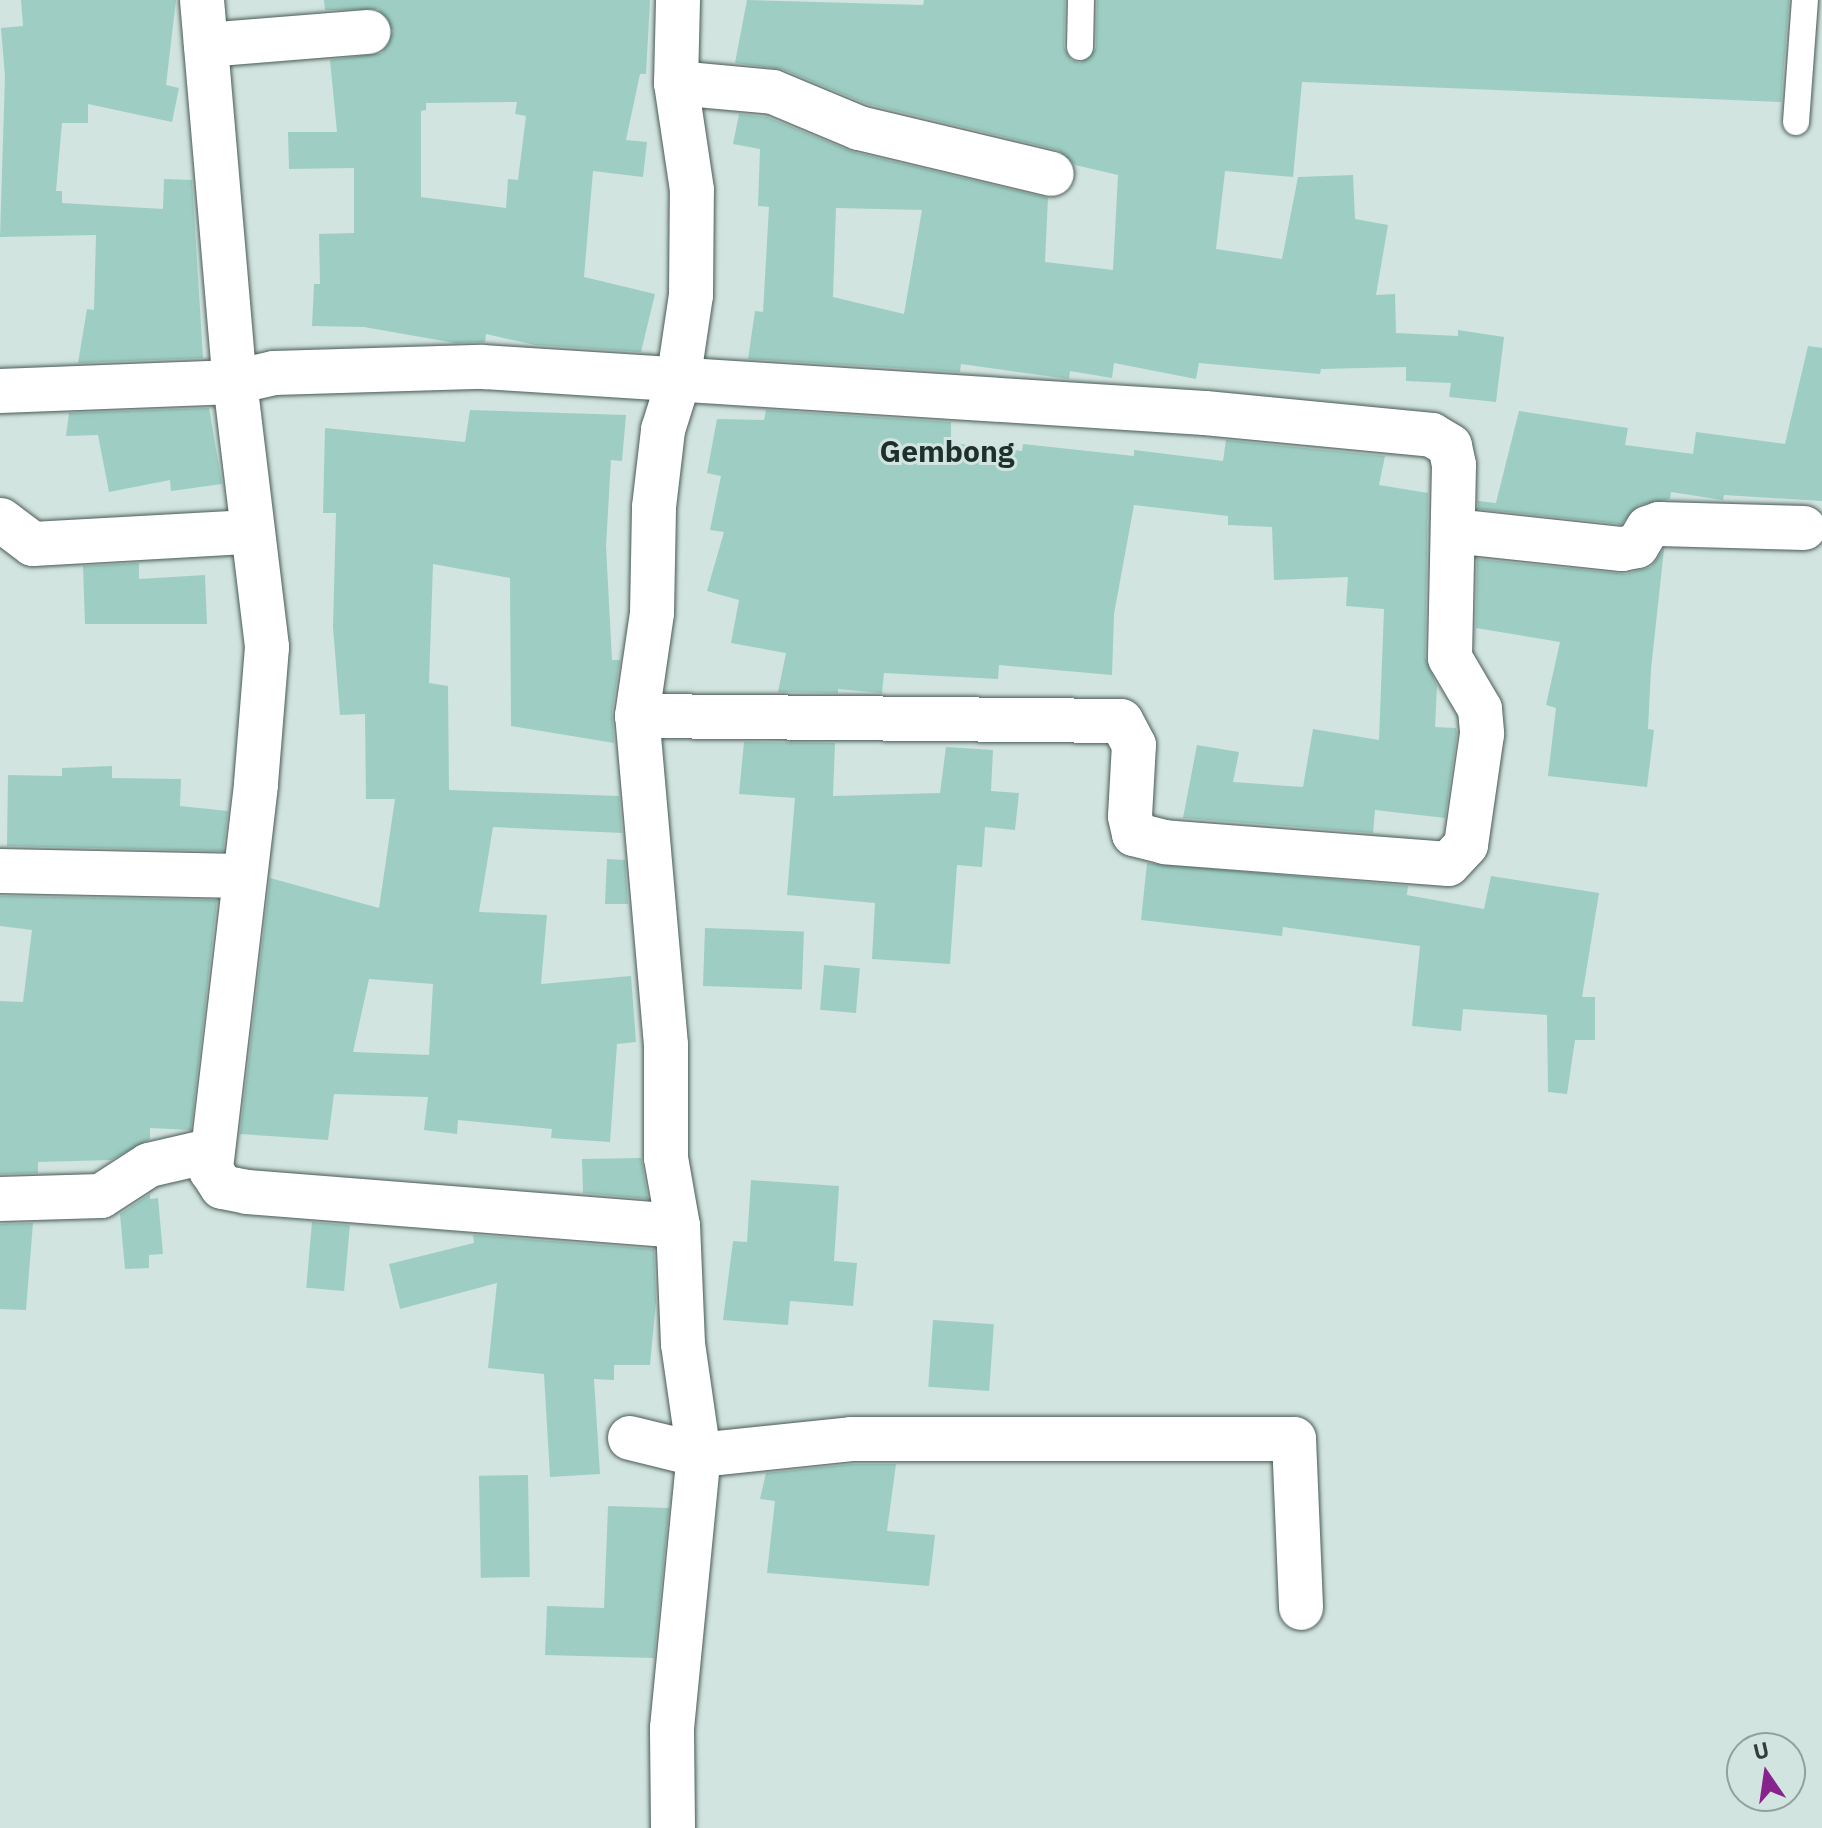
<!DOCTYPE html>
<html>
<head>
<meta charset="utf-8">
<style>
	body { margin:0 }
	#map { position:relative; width:1822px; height:1828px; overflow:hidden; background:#d1e4df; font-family:"IBM Plex Sans",sans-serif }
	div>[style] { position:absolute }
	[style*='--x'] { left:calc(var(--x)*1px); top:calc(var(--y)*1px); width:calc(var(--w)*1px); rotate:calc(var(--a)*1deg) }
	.building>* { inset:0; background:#9ecec3; transform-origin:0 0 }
	.roads { filter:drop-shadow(0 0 2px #4a5b57) drop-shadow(0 0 2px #4a5b57) }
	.lane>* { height:26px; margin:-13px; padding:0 13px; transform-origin:13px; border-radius:13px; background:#fff }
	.street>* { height:44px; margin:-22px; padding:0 22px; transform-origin:22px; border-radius:22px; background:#fff }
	span { translate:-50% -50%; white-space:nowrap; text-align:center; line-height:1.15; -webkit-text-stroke:6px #d1e4df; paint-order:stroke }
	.quarter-label { font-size:30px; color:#1f2f2b; font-weight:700 }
	.north { position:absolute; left:1726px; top:1732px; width:80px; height:80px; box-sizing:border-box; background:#d1e4df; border:2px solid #92a19d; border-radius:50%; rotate:347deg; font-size:22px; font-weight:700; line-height:32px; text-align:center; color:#343c3a }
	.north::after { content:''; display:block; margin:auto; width:28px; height:36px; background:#86238c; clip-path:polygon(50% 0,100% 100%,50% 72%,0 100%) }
</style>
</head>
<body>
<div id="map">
	<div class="building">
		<div style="clip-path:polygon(21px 0,176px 0,166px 85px,179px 88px,172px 122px,88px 104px,88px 123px,62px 123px,56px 191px,62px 191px,62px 203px,163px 209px,164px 179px,192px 180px,203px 358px,78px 363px,87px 309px,94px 310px,96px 235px,0 237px,5px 76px,1px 28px,23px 26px)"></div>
		<div style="clip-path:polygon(evenodd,324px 0,650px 0,646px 74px,640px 74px,626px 140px,647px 142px,643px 177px,593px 171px,584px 277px,655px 294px,641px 352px,535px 345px,486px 334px,485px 342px,455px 343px,364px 327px,312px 326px,314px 284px,320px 284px,319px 234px,354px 233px,354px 168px,289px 169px,288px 132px,337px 132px,330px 60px,382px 53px,393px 31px,378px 9px,325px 10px,324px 0,517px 102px,515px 114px,526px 116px,518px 180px,508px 179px,506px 208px,421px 197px,421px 111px,426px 110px,426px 103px,517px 102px)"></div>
		<div style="clip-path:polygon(evenodd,747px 0,923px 5px,924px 0,1065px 0,1064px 47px,1071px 60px,1080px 63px,1096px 48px,1097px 0,1789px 0,1781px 102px,1302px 82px,1293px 177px,1225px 171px,1216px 249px,1282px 259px,1298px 177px,1353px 175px,1355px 219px,1388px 225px,1376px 295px,1395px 294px,1396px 333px,1458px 336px,1458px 330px,1504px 337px,1496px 402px,1449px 397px,1451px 383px,1406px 381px,1406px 367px,1321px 369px,1320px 374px,1199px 363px,1196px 379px,1114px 363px,1112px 378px,1070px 371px,1069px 379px,961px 364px,960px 372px,748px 359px,755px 311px,763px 312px,769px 207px,758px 206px,760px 149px,733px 144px,739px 114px,767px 117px,853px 152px,1048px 198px,1045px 262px,1113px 270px,1118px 175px,1075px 165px,1058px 150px,867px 104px,782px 69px,735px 63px,747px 0,836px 208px,922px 210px,904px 314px,833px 297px,836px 208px)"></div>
		<div style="clip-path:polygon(1808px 346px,1822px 348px,1822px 501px,1724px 495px,1723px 500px,1671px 492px,1670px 499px,1639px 505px,1621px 524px,1478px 509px,1478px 501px,1496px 503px,1519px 411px,1628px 428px,1625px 445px,1693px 454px,1696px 432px,1785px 444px)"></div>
		<div style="clip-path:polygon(209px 408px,222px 484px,171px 491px,170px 480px,109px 492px,98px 435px,66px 436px,69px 413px)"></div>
		<div style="clip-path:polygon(evenodd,470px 410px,626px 415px,622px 461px,611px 460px,606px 546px,612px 660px,620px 660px,612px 712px,614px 743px,511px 726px,510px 578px,433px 564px,429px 683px,448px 686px,449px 790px,619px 796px,622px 833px,493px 827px,479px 912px,547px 915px,541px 984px,631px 976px,636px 1042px,617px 1044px,610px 1142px,551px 1138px,552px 1129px,458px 1120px,457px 1134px,424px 1130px,428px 1097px,334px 1094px,328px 1140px,240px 1134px,270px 878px,379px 908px,395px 799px,366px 799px,365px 714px,340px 715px,333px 627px,336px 513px,323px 513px,325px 428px,465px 442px,470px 410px,369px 979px,433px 984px,429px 1055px,353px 1052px,369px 979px)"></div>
		<div style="clip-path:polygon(766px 410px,951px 422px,951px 443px,1022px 451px,1023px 444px,1134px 456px,1134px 450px,1223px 461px,1226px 440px,1385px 456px,1379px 485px,1428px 493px,1425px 657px,1437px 686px,1435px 727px,1456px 728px,1457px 733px,1445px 818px,1375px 810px,1373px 833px,1183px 818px,1197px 745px,1239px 752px,1233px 782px,1303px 787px,1313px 729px,1379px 740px,1384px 609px,1346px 606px,1348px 577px,1274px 580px,1272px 527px,1228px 525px,1228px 516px,1134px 505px,1114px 614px,1112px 675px,999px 665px,998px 679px,884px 673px,882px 693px,838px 689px,838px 693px,778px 692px,786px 653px,731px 643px,739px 600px,707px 591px,724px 532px,710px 530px,721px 476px,707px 473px,717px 419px,764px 420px)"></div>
		<div style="clip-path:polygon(1664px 549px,1651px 669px,1648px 729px,1654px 730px,1647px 787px,1548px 776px,1556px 708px,1546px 705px,1560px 642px,1476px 628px,1477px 559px,1626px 574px,1651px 567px)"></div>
		<div style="clip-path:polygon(139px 563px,139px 579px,205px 575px,207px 624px,85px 624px,83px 566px)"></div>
		<div style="clip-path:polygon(744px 742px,835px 743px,833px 796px,940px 793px,946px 747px,993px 750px,991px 791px,1019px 793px,1015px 830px,985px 827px,982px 867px,957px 865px,950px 964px,872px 959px,875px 903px,787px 895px,795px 798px,739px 794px)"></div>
		<div style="clip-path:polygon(112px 766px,112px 778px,181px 779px,180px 806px,228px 811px,223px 851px,7px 846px,8px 775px,62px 776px,62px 768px)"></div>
		<div style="clip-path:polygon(607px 859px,625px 860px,628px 904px,605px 904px)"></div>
		<div style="clip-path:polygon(1147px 863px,1408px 886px,1407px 895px,1484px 909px,1491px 876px,1599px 893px,1582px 997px,1595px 997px,1595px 1040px,1575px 1040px,1567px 1094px,1548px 1092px,1547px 1015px,1463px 1009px,1461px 1031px,1412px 1026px,1420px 946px,1283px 927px,1282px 936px,1141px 920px)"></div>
		<div style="clip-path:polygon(0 896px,217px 900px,191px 1130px,150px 1128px,150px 1139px,111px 1160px,38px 1162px,38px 1173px,0 1174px,0 1001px,23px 1002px,32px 930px,0 926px)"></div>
		<div style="left:705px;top:928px;width:99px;height:58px;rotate:2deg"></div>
		<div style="left:824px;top:965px;width:36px;height:45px;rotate:5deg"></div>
		<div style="clip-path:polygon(641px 1158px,648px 1199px,583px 1193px,582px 1159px)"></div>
		<div style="clip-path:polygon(751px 1180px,839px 1186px,834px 1261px,857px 1263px,853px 1306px,790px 1301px,788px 1325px,723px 1320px,733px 1241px,747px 1242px)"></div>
		<div style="clip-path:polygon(150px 1194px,150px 1199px,158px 1198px,163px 1254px,149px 1255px,149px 1268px,125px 1269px,120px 1214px)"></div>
		<div style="left:312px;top:1222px;width:38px;height:66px;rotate:5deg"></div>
		<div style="clip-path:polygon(33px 1223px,26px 1310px,0 1309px,0 1224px)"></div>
		<div style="clip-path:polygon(473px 1235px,654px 1249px,656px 1301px,650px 1365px,614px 1365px,614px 1380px,594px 1379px,600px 1474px,550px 1477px,544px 1374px,488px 1368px,497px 1283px,400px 1309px,389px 1264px,474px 1243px)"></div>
		<div style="left:933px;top:1320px;width:61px;height:67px;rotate:4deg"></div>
		<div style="clip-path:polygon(852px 1464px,896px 1464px,887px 1531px,935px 1535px,929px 1586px,767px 1573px,775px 1501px,760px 1499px,766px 1473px)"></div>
		<div style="left:528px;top:1475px;width:102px;height:49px;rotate:89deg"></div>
		<div style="clip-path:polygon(608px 1506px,669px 1508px,654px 1658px,545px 1655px,547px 1606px,604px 1608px)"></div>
	</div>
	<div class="roads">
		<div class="lane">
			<div style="--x:1080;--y:47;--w:47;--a:-88.8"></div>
			<div style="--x:1796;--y:122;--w:122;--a:-85.8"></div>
		</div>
		<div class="street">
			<div style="--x:202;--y:0;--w:383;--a:85.1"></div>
			<div style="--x:235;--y:382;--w:267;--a:83.1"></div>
			<div style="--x:267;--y:647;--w:138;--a:94.6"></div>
			<div style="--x:256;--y:785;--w:388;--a:96.7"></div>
			<div style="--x:211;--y:1170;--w:20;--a:57"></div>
			<div style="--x:222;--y:1187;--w:25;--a:11"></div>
			<div style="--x:247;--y:1192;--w:432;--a:4.5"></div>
			<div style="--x:206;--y:45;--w:163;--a:-4.6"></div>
			<div style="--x:676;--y:83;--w:97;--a:5.3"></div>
			<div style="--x:773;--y:92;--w:93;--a:22.7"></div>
			<div style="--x:859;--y:128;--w:198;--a:13.4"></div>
			<div style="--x:0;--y:391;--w:235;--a:-2.2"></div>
			<div style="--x:235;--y:382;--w:40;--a:-13"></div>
			<div style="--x:274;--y:373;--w:208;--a:-1.7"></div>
			<div style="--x:482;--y:367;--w:724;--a:3.64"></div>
			<div style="--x:1205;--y:413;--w:228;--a:5.5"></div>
			<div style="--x:1432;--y:435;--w:21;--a:31"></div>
			<div style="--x:1450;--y:446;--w:19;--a:78"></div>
			<div style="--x:1454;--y:465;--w:193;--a:91.2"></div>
			<div style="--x:1450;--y:658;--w:59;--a:59.5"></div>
			<div style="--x:1480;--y:709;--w:25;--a:85"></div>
			<div style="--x:1482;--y:734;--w:112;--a:98.2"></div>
			<div style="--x:1466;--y:845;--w:26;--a:133"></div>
			<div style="--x:1448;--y:864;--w:284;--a:-175.6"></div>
			<div style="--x:1165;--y:842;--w:32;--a:-166"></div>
			<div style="--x:1134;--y:834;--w:18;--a:-103"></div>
			<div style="--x:1130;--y:816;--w:71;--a:-86.8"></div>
			<div style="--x:1134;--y:745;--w:27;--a:-118"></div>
			<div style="--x:1121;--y:721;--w:484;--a:-179.4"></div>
			<div style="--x:1;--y:520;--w:40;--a:37"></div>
			<div style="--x:33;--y:544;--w:217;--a:-3.2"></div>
			<div style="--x:1453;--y:531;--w:170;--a:6.1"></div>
			<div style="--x:1622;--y:549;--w:15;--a:-11"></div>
			<div style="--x:1637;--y:546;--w:21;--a:-59"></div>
			<div style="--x:1648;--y:528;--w:12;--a:-20"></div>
			<div style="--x:1659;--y:524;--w:145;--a:1.6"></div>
			<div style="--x:0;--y:871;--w:244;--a:1.2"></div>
			<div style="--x:0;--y:1199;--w:101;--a:-1.7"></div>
			<div style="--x:101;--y:1196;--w:57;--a:-32.9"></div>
			<div style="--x:149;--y:1165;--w:62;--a:-13.1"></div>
			<div style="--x:630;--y:1438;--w:71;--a:13.8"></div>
			<div style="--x:699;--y:1455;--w:153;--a:-6"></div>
			<div style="--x:851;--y:1439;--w:443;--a:0"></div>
			<div style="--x:1294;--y:1439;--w:169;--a:87.6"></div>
			<div style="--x:673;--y:1828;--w:100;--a:-90.6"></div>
			<div style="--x:672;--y:1728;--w:274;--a:-84.4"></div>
			<div style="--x:699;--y:1455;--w:112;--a:-98.2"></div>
			<div style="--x:683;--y:1344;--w:118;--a:-92.4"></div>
			<div style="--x:678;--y:1226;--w:69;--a:-100"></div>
			<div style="--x:666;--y:1158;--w:113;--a:-90"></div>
			<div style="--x:666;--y:1045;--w:330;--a:-95"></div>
			<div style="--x:637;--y:716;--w:104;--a:-81.7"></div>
			<div style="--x:652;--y:613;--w:106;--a:-88.9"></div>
			<div style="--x:654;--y:507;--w:78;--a:-83.3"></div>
			<div style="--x:663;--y:430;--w:50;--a:-72.6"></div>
			<div style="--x:678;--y:382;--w:88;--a:-81.5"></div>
			<div style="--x:691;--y:295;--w:105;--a:-89.5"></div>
			<div style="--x:692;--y:190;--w:108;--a:-98.5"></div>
			<div style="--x:676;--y:83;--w:83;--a:-88.6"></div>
		</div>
	</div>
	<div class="quarter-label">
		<span style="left:947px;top:451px">Gembong</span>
	</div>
	<div class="north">U</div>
</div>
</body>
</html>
